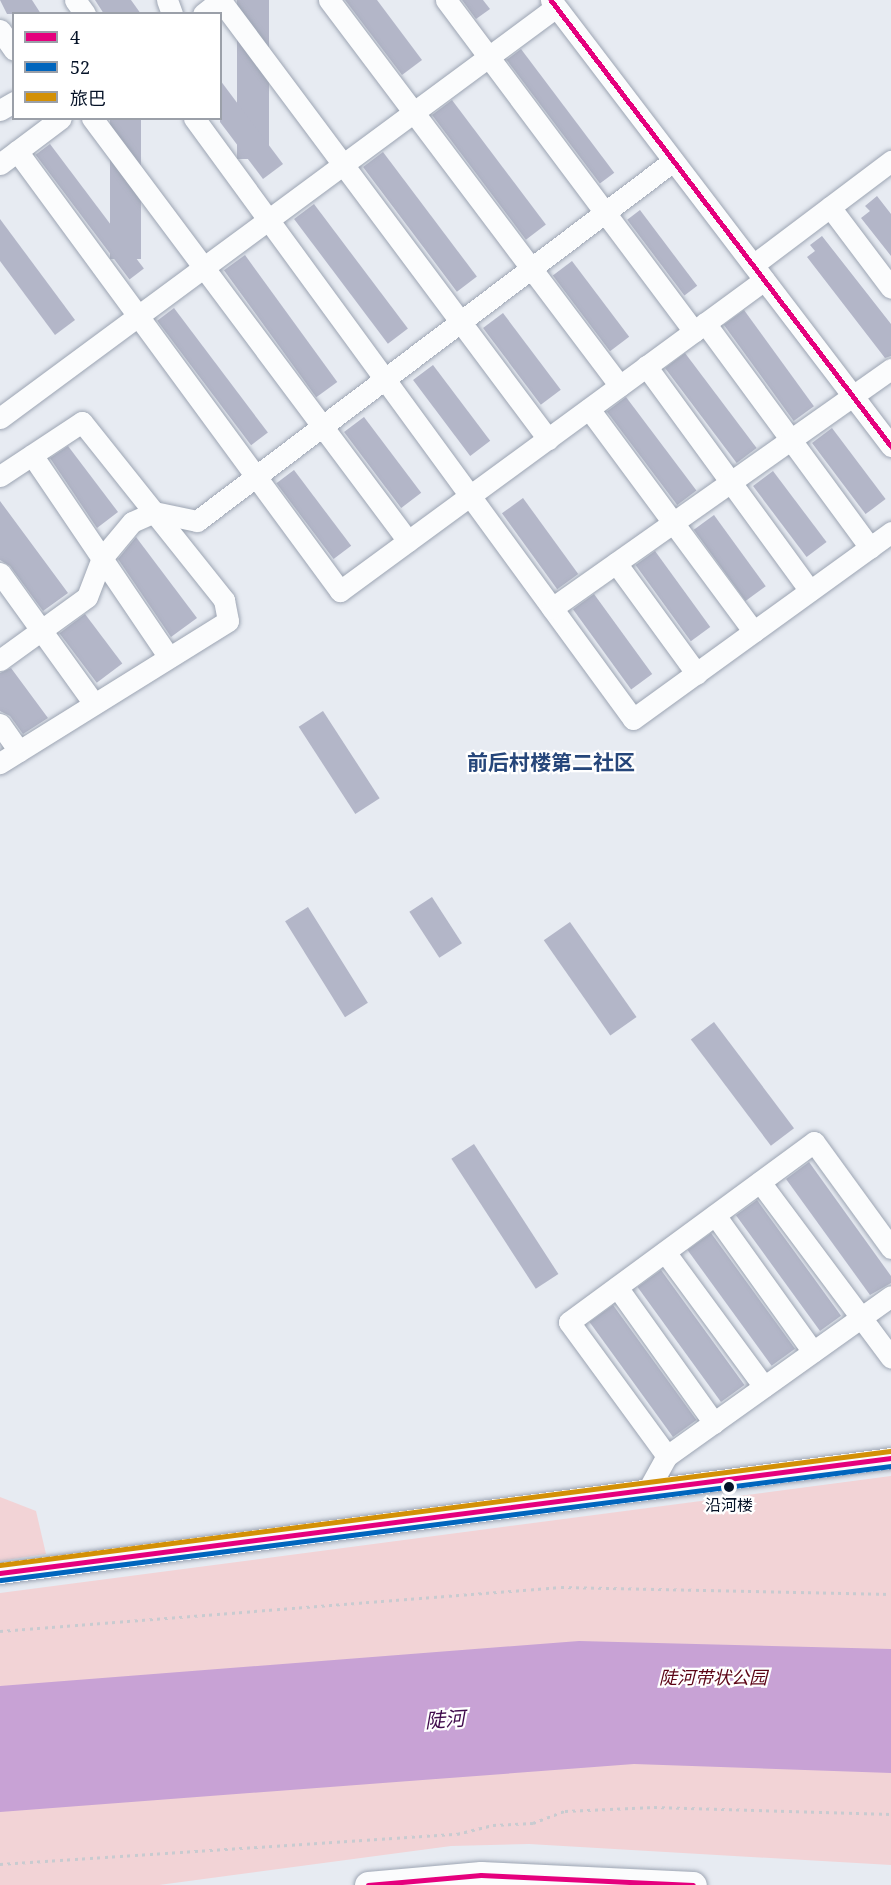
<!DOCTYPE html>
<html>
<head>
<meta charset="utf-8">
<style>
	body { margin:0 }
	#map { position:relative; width:891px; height:1885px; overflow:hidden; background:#e7ebf2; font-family:"Noto Serif","Noto Sans SC",serif }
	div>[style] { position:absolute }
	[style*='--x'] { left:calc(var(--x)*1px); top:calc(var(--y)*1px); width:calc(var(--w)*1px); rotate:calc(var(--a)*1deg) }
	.green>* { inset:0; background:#f2d3d6 }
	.water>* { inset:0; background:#c8a2d5 }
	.building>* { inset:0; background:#b3b6c8; transform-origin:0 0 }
	.path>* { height:3px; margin-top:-1.5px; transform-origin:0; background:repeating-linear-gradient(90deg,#c8cbd0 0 3px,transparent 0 7.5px) }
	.roads { filter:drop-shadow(0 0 2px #9da5b3) drop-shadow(0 0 2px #9da5b3) }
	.minor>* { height:21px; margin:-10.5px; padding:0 10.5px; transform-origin:10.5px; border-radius:10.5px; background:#fbfcfd }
	.major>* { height:27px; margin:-13.5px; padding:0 13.5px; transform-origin:13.5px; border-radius:13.5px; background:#fbfcfd }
	.bus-1>* { height:4.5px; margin:-2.25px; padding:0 2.25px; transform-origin:2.25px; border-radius:2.25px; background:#e5007d }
	.bus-2>* { height:4.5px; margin:-2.25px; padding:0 2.25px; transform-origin:2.25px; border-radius:2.25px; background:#0065bd }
	.bus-3>* { height:4.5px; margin:-2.25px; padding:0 2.25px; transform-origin:2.25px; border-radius:2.25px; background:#d39006 }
	.dots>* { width:16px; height:16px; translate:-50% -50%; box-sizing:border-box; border:3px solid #fff; border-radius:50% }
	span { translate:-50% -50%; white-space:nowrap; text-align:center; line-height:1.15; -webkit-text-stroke:4.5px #fff; paint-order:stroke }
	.bus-label { font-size:16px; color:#051227 }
	.park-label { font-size:18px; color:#5c0415; font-style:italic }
	.water-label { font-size:20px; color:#400b4c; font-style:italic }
	.quarter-label { font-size:21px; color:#26467a; font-weight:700 }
	.legend { position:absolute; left:12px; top:12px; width:210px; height:108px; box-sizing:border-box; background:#fff; border:2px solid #9ba0a9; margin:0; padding:8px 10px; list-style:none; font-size:18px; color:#051227 }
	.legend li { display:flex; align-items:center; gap:12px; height:30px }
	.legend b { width:30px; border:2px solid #9ba0a9 }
</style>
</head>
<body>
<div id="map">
	<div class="green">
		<div style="clip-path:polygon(891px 1476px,891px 1865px,529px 1844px,451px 1846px,159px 1885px,0 1885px,0 1593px)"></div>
		<div style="clip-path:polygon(0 1497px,36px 1511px,46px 1554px,0 1561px)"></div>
	</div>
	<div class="water">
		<div style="clip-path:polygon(579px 1641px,891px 1649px,891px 1773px,634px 1764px,0 1812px,0 1686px)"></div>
	</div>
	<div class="building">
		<div style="clip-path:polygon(0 0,32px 0,41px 14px,7px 14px)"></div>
		<div style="clip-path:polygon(95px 0,131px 0,141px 14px,104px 14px)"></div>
		<div style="left:237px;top:0;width:32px;height:159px"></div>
		<div style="clip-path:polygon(345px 0,377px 0,422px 60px,402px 75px)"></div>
		<div style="clip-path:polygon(462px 0,483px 0,490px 9px,476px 19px)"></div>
		<div style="left:521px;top:49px;width:155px;height:18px;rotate:53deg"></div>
		<div style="clip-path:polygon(220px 80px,283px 164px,263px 179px,220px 122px)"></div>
		<div style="left:452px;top:100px;width:156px;height:25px;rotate:53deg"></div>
		<div style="left:110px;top:118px;width:31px;height:141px"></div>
		<div style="left:50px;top:144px;width:156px;height:18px;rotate:53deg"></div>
		<div style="left:383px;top:152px;width:156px;height:25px;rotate:53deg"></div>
		<div style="clip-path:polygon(877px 196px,891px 214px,891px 256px,861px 218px,870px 211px,865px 206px)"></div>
		<div style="left:314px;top:204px;width:156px;height:25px;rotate:53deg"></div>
		<div style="left:640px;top:210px;width:95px;height:16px;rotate:53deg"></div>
		<div style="clip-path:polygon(0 219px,75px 320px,55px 335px,0 261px)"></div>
		<div style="clip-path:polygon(822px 236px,891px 324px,891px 356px,885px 358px,807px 257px,815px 251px,810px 245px)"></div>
		<div style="left:245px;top:255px;width:157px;height:26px;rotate:54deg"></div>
		<div style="left:572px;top:261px;width:95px;height:24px;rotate:53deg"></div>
		<div style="left:174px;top:308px;width:156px;height:21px;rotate:53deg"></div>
		<div style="left:744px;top:310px;width:119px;height:25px;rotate:54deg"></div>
		<div style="left:503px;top:313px;width:96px;height:25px;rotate:53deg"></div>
		<div style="left:685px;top:353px;width:119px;height:25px;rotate:53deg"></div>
		<div style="left:433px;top:365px;width:95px;height:25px;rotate:53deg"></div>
		<div style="left:626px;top:397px;width:117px;height:24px;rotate:53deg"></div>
		<div style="left:364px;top:417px;width:95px;height:25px;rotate:53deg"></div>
		<div style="left:832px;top:428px;width:89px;height:25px;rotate:53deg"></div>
		<div style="clip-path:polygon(68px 446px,118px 512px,97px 528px,50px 458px)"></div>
		<div style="left:294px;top:470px;width:95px;height:22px;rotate:53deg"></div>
		<div style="left:773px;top:471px;width:89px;height:25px;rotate:53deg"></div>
		<div style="left:523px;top:498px;width:94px;height:26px;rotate:54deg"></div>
		<div style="clip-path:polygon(0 501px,68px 593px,43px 611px,10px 566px,0 560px)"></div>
		<div style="left:714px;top:515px;width:88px;height:25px;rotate:54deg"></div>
		<div style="clip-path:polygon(136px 537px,197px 618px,171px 637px,118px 559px)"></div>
		<div style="left:655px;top:551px;width:94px;height:24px;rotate:54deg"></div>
		<div style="left:594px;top:594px;width:99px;height:26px;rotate:54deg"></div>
		<div style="left:85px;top:614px;width:62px;height:32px;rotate:53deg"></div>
		<div style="clip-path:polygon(11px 668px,48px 718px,23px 734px,10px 716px,0 711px,0 673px)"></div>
		<div style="left:323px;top:711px;width:104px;height:29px;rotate:57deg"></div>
		<div style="left:432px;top:897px;width:55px;height:27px;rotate:57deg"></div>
		<div style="left:308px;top:907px;width:113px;height:27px;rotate:58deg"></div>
		<div style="left:570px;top:922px;width:116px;height:32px;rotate:55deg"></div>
		<div style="left:714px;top:1022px;width:133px;height:29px;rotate:53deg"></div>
		<div style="left:474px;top:1144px;width:155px;height:27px;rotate:57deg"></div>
		<div style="clip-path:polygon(809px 1162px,891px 1276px,891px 1283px,870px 1295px,786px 1179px)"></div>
		<div style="left:757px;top:1200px;width:143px;height:26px;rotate:54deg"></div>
		<div style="left:711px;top:1233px;width:143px;height:29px;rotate:54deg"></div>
		<div style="left:661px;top:1270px;width:142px;height:29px;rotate:54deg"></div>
		<div style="left:613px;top:1305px;width:142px;height:29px;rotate:54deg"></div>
	</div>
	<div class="path">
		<div style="--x:0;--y:1631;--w:563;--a:-4.48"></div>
		<div style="--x:561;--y:1587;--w:330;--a:1.2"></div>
		<div style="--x:0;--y:1864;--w:458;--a:-3.8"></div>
		<div style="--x:457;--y:1834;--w:37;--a:-14"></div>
		<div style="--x:493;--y:1825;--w:40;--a:-2.9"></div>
		<div style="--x:533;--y:1823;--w:34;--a:-21"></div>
		<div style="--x:565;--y:1811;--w:89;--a:-2.6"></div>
		<div style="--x:654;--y:1807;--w:237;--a:1.7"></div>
	</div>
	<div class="roads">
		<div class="minor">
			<div style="--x:75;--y:0;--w:17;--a:54"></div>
			<div style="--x:167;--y:0;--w:15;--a:70"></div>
			<div style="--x:329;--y:0;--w:483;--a:53"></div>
			<div style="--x:446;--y:0;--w:414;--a:53.2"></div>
			<div style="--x:551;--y:0;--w:561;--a:52.68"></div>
			<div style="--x:221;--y:1;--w:547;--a:53.26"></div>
			<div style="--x:203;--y:14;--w:23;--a:-38"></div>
			<div style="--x:0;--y:30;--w:24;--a:55"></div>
			<div style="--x:0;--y:110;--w:16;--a:-30"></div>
			<div style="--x:92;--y:118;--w:528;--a:53.24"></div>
			<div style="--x:194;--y:118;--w:744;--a:53.85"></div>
			<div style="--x:633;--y:719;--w:319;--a:-35.9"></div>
			<div style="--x:17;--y:151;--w:546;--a:53.72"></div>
			<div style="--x:340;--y:591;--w:526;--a:-36.26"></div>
			<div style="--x:0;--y:164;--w:76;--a:-37"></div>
			<div style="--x:830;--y:207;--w:101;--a:53"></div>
			<div style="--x:753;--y:265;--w:173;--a:-37"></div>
			<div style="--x:705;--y:323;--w:279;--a:53.7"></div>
			<div style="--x:646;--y:366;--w:278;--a:53.9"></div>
			<div style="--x:589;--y:409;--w:277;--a:53.5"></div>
			<div style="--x:0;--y:418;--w:691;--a:-36.47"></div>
			<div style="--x:32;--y:455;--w:244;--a:55.9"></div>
			<div style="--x:0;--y:476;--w:98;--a:-33.4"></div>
			<div style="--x:82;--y:422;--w:228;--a:51.4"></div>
			<div style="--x:224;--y:600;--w:21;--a:79"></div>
			<div style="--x:228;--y:621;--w:269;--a:148.1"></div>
			<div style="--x:616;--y:563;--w:137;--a:53.9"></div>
			<div style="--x:0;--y:573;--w:161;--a:54.3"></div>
			<div style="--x:552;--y:608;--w:415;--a:-35.2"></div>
			<div style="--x:0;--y:660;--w:107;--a:-35.9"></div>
			<div style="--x:87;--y:597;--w:42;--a:-69"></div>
			<div style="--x:102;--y:558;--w:47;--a:-50.2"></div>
			<div style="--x:132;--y:522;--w:24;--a:-24"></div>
			<div style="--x:154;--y:512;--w:44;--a:11.8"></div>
			<div style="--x:197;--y:521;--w:597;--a:-37.1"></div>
			<div style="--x:0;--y:724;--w:33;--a:55"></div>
			<div style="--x:760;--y:1182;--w:219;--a:53.3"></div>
			<div style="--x:715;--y:1215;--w:168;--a:54.4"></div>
			<div style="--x:665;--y:1252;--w:167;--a:53.7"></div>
			<div style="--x:617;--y:1287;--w:167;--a:54.5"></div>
			<div style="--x:667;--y:1456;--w:166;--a:-126.2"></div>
			<div style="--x:569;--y:1322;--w:304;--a:-36.3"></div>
			<div style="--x:814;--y:1142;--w:131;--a:54"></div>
			<div style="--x:649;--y:1488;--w:37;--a:-61"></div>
			<div style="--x:667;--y:1456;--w:275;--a:-35.5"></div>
			<div style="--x:0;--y:1573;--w:898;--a:-7.35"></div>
		</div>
		<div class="major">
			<div style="--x:368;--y:1885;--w:113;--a:-5.1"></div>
			<div style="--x:481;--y:1875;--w:212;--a:2.7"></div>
		</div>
	</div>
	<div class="bus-1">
		<div style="--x:551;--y:0;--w:561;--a:52.68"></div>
		<div style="--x:0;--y:1573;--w:898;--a:-7.35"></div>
		<div style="--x:368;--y:1885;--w:113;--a:-5.1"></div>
		<div style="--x:481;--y:1875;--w:212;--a:2.7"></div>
	</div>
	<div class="bus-2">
		<div style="--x:1;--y:1580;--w:897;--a:-7.3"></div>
	</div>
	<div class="bus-3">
		<div style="--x:0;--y:1565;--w:897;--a:-7.3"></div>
	</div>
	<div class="dots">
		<div style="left:729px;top:1487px;background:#051227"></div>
	</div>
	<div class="bus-label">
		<span style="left:729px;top:1505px">沿河楼</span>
	</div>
	<div class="park-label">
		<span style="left:713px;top:1677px">陡河带状公园</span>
	</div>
	<div class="water-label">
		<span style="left:445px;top:1719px;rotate:-4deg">陡河</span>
	</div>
	<div class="quarter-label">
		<span style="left:551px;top:762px">前后村楼第二社区</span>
	</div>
	<ul class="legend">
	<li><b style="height:8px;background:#e5007d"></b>4</li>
	<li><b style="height:8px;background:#0065bd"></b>52</li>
	<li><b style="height:8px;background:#d39006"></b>旅巴</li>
	</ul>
</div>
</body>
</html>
